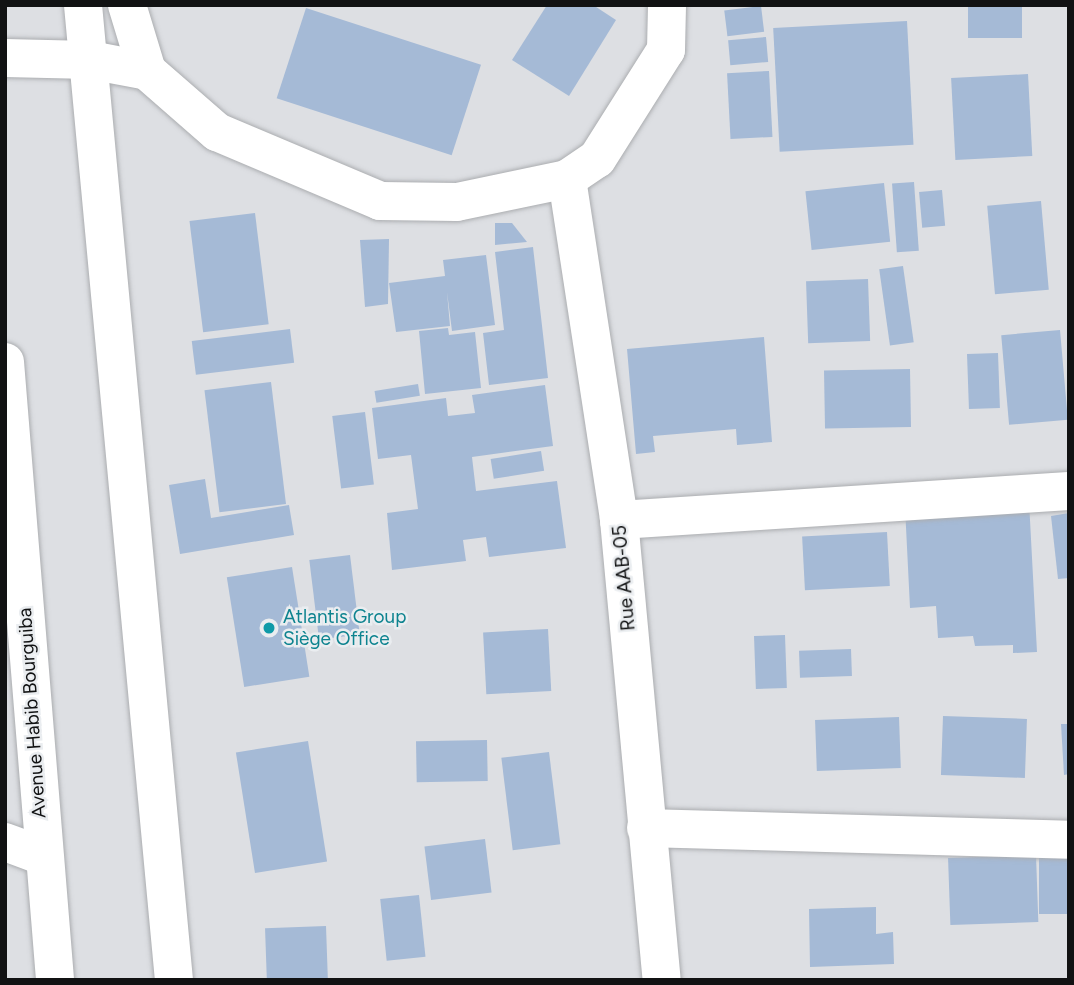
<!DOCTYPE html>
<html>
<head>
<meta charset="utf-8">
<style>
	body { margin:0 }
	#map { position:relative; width:1074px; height:985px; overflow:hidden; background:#dddfe3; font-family:Figtree,sans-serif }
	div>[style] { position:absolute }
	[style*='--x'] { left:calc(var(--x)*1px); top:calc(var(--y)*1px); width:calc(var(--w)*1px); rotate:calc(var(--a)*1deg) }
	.building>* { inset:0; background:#a5bad6; transform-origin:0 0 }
	.roads { filter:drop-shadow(0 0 2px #abadb0) drop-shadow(0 0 2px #abadb0) }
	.minor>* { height:38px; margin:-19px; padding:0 19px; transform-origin:19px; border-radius:19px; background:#fff }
	.secondary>* { height:38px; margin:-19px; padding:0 19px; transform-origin:19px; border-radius:19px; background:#fff }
	.dots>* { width:19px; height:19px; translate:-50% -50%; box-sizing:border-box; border:4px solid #eaedf0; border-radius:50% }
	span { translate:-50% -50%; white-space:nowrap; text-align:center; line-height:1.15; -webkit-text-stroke:5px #eaedf0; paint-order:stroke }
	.street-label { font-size:19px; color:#111213 }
	.culture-label { font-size:19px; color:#0d838f }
	.left { translate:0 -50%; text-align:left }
	.frame { position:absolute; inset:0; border:7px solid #111213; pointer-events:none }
</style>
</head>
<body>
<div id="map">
	<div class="building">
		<div style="clip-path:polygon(547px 5px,593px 5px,616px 20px,569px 96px,512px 60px)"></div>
		<div style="left:968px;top:5px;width:54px;height:33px"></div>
		<div style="left:761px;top:6px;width:26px;height:37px;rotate:83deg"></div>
		<div style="left:306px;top:8px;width:184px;height:95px;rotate:18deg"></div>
		<div style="left:907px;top:21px;width:124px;height:134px;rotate:87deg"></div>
		<div style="left:766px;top:37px;width:25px;height:38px;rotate:85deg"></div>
		<div style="left:769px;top:71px;width:66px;height:42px;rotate:87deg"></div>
		<div style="left:1028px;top:74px;width:82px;height:77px;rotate:87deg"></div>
		<div style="left:914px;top:182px;width:69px;height:22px;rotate:86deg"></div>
		<div style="left:884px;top:183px;width:59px;height:79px;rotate:84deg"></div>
		<div style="left:942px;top:190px;width:36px;height:23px;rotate:85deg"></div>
		<div style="left:1041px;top:201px;width:89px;height:54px;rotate:85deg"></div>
		<div style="left:255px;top:213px;width:112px;height:66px;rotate:83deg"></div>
		<div style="clip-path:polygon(495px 223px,512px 223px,527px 242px,495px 245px)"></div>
		<div style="clip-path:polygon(389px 239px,388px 304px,365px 307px,360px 240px)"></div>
		<div style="clip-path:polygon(533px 247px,548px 378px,489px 385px,483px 333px,504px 330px,495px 252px)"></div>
		<div style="clip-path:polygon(486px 255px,495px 325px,452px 331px,447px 292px,450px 326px,396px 332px,389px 283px,445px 276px,443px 260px)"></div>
		<div style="left:903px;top:266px;width:77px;height:24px;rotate:82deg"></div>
		<div style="left:868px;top:279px;width:62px;height:62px;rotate:88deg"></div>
		<div style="clip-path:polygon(448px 328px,449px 335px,475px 332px,481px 388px,425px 394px,419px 331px)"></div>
		<div style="left:290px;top:329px;width:34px;height:99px;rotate:83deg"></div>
		<div style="left:1060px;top:330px;width:90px;height:59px;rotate:85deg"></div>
		<div style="clip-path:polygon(764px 337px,772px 442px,737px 445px,736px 429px,653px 436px,655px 452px,636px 454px,627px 349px)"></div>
		<div style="left:998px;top:353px;width:55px;height:31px;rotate:88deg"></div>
		<div style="left:910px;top:369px;width:58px;height:86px;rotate:89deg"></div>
		<div style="left:271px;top:382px;width:123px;height:67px;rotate:83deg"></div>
		<div style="left:418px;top:384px;width:12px;height:44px;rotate:81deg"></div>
		<div style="clip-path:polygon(545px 385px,553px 446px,472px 457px,476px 491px,557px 481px,566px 548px,489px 557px,486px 537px,463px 540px,466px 561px,392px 570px,387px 513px,418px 509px,411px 455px,378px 459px,372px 408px,446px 398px,448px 416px,475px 413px,472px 395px)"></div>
		<div style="left:365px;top:412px;width:73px;height:33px;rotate:83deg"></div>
		<div style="left:541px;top:451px;width:20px;height:51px;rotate:81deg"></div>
		<div style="clip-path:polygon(205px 479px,211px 518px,289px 505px,294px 535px,180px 554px,169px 485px)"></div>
		<div style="clip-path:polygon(1029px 501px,1037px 652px,1013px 653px,1013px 645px,975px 646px,973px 636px,938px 638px,936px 606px,910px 608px,905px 507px)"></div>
		<div style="clip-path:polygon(1069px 513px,1069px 578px,1058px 579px,1051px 516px)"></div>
		<div style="left:887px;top:532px;width:54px;height:85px;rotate:87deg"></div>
		<div style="left:350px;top:555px;width:80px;height:41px;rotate:83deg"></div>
		<div style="left:292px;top:567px;width:111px;height:66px;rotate:81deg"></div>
		<div style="left:548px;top:629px;width:62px;height:65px;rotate:87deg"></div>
		<div style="left:785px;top:635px;width:53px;height:31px;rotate:88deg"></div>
		<div style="left:851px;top:649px;width:27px;height:52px;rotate:88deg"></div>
		<div style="left:943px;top:716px;width:84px;height:59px;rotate:2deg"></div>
		<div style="left:899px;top:717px;width:51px;height:84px;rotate:88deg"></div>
		<div style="clip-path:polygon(1061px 724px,1069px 724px,1069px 774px,1064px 775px)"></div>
		<div style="left:487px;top:740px;width:41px;height:71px;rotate:89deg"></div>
		<div style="left:308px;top:741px;width:122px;height:73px;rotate:81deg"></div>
		<div style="left:549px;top:752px;width:93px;height:48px;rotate:83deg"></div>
		<div style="left:485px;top:839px;width:54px;height:61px;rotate:83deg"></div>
		<div style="left:1036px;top:855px;width:67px;height:88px;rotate:88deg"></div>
		<div style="left:1069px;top:856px;width:58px;height:30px;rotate:90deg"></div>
		<div style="left:419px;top:895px;width:62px;height:39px;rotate:84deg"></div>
		<div style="clip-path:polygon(876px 907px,876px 934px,893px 932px,894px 964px,810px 967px,809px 909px)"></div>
		<div style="left:326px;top:926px;width:54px;height:61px;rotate:88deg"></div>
	</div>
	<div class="roads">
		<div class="minor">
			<div style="--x:83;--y:5;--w:979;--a:84.67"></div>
			<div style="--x:127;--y:5;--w:69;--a:73.1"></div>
			<div style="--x:5;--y:58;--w:85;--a:1.3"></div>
			<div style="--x:90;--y:60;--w:58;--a:10.9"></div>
			<div style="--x:147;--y:71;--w:93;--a:41.1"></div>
			<div style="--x:217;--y:132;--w:177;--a:22.9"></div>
			<div style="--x:380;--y:201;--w:77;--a:0.7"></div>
			<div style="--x:457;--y:202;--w:112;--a:-11.8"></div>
			<div style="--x:567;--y:179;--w:36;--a:-34"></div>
			<div style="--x:597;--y:159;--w:129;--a:-57.7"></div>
			<div style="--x:666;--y:50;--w:45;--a:-88.7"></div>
			<div style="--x:567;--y:179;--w:345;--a:81.3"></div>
			<div style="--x:619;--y:520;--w:462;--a:84.7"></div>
			<div style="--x:619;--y:520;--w:451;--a:-3.7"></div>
			<div style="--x:646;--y:828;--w:423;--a:1.6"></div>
			<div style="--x:5;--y:842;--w:40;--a:20.2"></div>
		</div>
		<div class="secondary">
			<div style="--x:5;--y:362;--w:620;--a:85.37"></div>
		</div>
	</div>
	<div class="dots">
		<div style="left:269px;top:628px;background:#0f9aa8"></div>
	</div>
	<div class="street-label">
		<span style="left:624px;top:578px;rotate:-95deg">Rue AAB-05</span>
		<span style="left:32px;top:713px;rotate:-94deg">Avenue Habib Bourguiba</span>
	</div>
	<div class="culture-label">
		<span class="left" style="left:283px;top:628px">Atlantis Group<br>Siège Office</span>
	</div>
	<div class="frame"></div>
</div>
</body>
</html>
